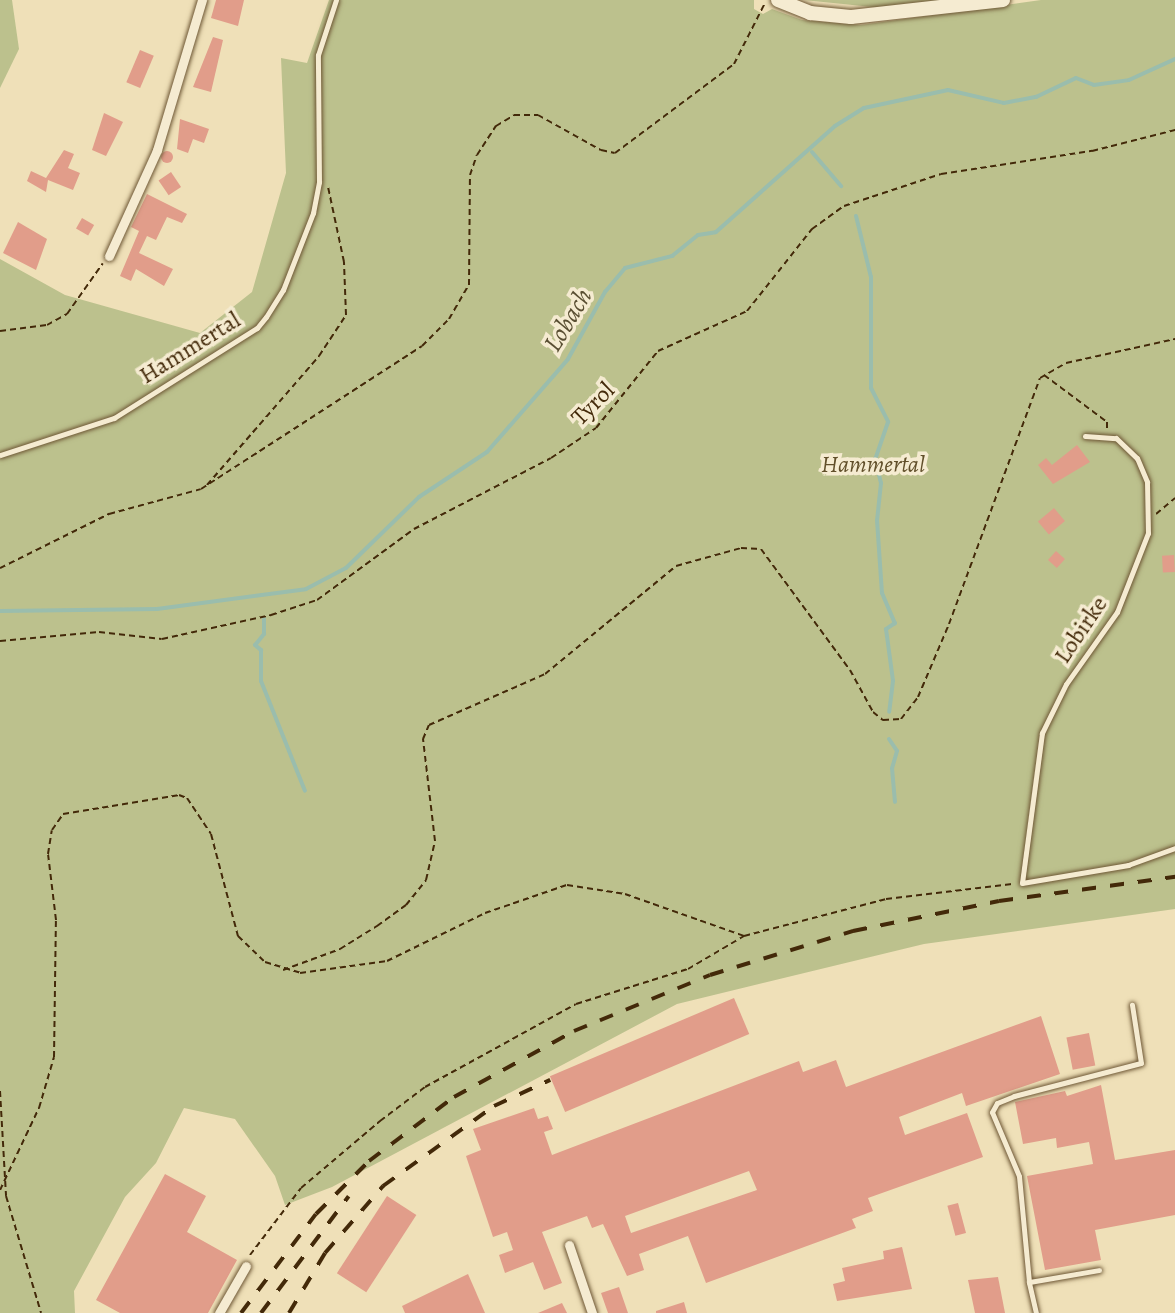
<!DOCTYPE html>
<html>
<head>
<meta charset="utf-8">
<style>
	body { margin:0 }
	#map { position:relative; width:1175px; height:1313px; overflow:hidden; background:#efe0b8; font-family:Alegreya,serif }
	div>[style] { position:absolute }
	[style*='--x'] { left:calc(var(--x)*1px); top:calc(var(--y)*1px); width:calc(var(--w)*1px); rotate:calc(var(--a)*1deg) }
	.green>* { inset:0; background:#bcc18d }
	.stream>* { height:4px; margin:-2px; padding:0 2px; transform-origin:2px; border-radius:2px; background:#9abdad }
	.building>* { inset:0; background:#e19d8a; transform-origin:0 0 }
	.round { border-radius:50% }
	.path>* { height:2px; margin-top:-1px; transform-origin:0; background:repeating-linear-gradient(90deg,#432909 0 6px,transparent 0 10px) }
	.roads { filter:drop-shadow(0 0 2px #6e5735) drop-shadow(0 0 2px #6e5735) }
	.lane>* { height:5px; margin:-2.5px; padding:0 2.5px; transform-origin:2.5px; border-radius:2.5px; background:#f5ebd1 }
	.street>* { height:9px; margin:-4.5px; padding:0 4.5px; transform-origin:4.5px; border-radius:4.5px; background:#f5ebd1 }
	.secondary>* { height:14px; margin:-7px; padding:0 7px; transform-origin:7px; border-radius:7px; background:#f5ebd1 }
	.rail>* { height:4px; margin-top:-2px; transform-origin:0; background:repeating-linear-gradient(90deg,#432909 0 14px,transparent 0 28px) }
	span { translate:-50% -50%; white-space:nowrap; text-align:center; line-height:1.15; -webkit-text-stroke:7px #f5ebd1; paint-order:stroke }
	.street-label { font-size:24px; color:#432909 }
	.park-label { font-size:24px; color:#614f2a; font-style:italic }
	.water-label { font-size:26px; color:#594e32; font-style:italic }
</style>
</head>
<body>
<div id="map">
	<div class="green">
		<div style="clip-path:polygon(0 0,12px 0,19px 49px,0 88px)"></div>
		<div style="clip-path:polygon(329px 0,754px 0,754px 9px,763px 14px,772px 9px,802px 20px,861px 25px,1041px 0,1175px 0,1175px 909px,924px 944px,677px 1004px,332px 1187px,285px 1205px,275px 1176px,235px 1119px,184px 1108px,156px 1163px,125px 1197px,74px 1291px,75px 1313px,0 1313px,0 259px,65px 295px,200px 333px,252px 292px,286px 173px,281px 58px,307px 63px)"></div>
		<div style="clip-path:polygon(804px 0,958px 0,882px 8px)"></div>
	</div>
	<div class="stream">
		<div style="--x:812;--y:152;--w:45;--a:49.5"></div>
		<div style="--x:856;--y:216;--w:63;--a:76.2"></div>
		<div style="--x:871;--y:277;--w:111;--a:90"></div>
		<div style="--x:871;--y:388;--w:38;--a:63"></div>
		<div style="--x:888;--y:422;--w:39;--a:109"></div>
		<div style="--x:875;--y:459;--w:25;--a:76"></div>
		<div style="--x:881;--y:483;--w:37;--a:96"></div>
		<div style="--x:877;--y:520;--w:73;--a:86.1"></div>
		<div style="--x:882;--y:593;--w:33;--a:67"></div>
		<div style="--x:895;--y:623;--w:11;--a:146"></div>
		<div style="--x:886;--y:629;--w:52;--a:82.3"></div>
		<div style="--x:893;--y:681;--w:31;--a:97"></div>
		<div style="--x:0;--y:611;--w:157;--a:-0.7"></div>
		<div style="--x:157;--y:609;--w:150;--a:-7.6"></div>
		<div style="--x:306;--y:589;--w:45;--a:-27.7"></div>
		<div style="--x:346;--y:568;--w:102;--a:-44.2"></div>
		<div style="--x:419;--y:497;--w:82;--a:-33.5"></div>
		<div style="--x:487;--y:452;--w:123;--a:-48.9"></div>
		<div style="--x:568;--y:359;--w:77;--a:-61.1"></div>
		<div style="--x:605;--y:292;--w:31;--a:-50"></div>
		<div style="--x:625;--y:268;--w:49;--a:-14.3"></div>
		<div style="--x:672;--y:256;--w:33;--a:-39"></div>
		<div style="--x:698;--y:235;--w:18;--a:-9"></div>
		<div style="--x:716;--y:232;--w:159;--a:-41.7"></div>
		<div style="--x:835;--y:126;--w:34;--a:-32"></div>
		<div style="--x:864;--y:108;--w:86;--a:-12.1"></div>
		<div style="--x:948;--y:90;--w:57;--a:13.1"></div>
		<div style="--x:1004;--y:103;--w:33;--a:-11"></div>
		<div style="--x:1036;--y:97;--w:44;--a:-25.4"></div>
		<div style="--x:1076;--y:78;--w:19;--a:21"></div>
		<div style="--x:1094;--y:85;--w:35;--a:-8"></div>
		<div style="--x:1129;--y:80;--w:51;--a:-24.5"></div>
		<div style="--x:264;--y:619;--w:15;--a:90"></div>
		<div style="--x:264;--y:634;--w:14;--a:129"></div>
		<div style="--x:255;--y:645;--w:8;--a:40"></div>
		<div style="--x:261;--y:650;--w:31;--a:90"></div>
		<div style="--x:261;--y:681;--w:118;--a:68.2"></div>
		<div style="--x:889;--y:739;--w:14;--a:56"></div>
		<div style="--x:897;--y:751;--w:18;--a:106"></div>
		<div style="--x:892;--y:768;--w:34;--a:85"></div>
	</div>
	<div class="building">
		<div style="clip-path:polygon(216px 0,244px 0,238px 26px,211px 18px)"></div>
		<div style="clip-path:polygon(213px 37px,223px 40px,211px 92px,193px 87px)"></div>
		<div style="left:140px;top:50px;width:15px;height:35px;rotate:23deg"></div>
		<div style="clip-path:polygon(104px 113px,123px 122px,106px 156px,92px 150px)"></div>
		<div style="clip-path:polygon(180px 119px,209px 129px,204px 143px,193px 139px,188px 153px,177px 149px)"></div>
		<div style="clip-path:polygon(64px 150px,74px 154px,68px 168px,80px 173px,73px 190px,48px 180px,46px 192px,27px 181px,31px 171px,46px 178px)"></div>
		<div class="round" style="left:161px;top:151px;width:12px;height:12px"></div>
		<div style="left:171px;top:172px;width:18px;height:15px;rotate:56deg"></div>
		<div style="clip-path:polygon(147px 194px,187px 214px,182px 223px,167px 217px,156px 240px,147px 236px,139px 253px,173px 269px,164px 286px,136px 269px,131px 281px,120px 276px,139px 231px,131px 227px)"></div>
		<div style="left:82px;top:218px;width:14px;height:12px;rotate:30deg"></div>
		<div style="clip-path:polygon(18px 222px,47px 239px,36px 270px,3px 253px)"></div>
		<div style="clip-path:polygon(1077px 445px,1090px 462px,1053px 484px,1038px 465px,1046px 458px,1052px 465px)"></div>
		<div style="left:1054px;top:508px;width:17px;height:21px;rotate:50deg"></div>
		<div style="left:1056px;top:551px;width:12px;height:12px;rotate:42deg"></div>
		<div style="left:1174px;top:555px;width:17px;height:12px;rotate:87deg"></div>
		<div style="left:734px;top:998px;width:39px;height:200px;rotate:67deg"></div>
		<div style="clip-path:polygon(evenodd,1041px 1016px,1060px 1074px,966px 1106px,962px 1093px,899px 1117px,905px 1135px,967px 1113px,983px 1157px,868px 1198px,873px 1211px,852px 1219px,856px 1228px,706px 1283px,688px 1236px,639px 1254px,644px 1270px,627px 1276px,603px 1224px,592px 1228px,587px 1216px,542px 1232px,562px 1283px,544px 1290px,533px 1262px,505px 1273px,499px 1255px,513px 1250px,507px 1232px,493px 1237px,466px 1156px,481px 1150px,473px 1129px,534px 1108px,538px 1119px,548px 1116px,553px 1129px,544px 1132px,552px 1155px,799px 1061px,803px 1072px,836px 1060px,846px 1087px,1041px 1016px,749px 1171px,757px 1190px,631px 1233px,625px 1216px,749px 1171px)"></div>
		<div style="left:1089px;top:1033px;width:33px;height:23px;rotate:79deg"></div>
		<div style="clip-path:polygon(1101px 1085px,1115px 1160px,1175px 1150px,1175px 1215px,1095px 1230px,1101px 1260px,1045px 1270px,1027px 1176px,1093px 1164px,1089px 1142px,1057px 1148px,1056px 1138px,1023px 1144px,1015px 1102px,1065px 1091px,1067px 1096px)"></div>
		<div style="clip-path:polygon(165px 1174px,206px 1196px,187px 1232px,237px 1260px,208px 1313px,120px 1313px,96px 1300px)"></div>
		<div style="left:387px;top:1196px;width:35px;height:92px;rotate:33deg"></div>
		<div style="left:958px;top:1203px;width:31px;height:11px;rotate:75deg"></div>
		<div style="clip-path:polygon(902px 1247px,912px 1289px,837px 1301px,833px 1284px,845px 1281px,842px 1268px,884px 1259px,883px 1251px)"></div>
		<div style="clip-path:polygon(468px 1274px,485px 1313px,405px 1313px,402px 1306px)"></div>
		<div style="clip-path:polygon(998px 1277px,1005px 1313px,975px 1313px,968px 1280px)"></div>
		<div style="clip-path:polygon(619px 1287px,628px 1313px,608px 1313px,601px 1293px)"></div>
		<div style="clip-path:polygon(684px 1302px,687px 1313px,656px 1313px,656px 1311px)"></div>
		<div style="clip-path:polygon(562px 1303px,567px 1313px,538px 1313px)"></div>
	</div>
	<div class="path">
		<div style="--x:0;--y:331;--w:47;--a:-7.3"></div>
		<div style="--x:47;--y:325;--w:23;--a:-29"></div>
		<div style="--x:67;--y:314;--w:62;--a:-54.8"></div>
		<div style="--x:1044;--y:375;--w:79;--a:36.7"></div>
		<div style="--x:1107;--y:422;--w:7;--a:90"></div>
		<div style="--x:207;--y:485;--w:171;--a:-49"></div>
		<div style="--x:319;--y:356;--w:49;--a:-56.6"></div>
		<div style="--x:346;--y:315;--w:53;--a:-92.2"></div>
		<div style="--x:344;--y:262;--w:77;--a:-102"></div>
		<div style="--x:1156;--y:514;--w:25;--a:-40"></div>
		<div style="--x:0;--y:568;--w:122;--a:-26.4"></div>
		<div style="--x:109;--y:514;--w:95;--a:-15.2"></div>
		<div style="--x:201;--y:489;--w:263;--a:-32.9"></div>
		<div style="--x:422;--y:346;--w:38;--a:-45"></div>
		<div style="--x:449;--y:319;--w:39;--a:-60"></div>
		<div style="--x:469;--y:285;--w:110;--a:-89.5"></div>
		<div style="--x:470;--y:175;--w:21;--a:-71"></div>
		<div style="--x:477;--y:155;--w:35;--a:-57"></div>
		<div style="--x:496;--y:126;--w:21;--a:-31"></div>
		<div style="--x:514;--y:115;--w:24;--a:0"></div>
		<div style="--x:538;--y:115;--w:72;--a:29.1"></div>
		<div style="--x:601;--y:150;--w:14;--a:12"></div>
		<div style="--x:615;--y:153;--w:149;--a:-36.8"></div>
		<div style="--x:734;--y:64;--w:68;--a:-63.1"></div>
		<div style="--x:0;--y:641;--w:99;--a:-5.2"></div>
		<div style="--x:99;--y:632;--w:63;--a:6.3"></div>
		<div style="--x:162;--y:639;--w:112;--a:-12.4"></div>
		<div style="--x:271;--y:615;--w:48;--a:-18.1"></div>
		<div style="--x:317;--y:600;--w:120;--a:-36.2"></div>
		<div style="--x:414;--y:529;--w:154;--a:-27.4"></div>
		<div style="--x:551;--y:458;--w:54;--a:-33.7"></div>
		<div style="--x:596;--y:428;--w:99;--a:-51.2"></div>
		<div style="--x:658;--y:351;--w:98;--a:-24.2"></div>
		<div style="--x:747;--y:311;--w:105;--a:-51.6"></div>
		<div style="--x:812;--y:229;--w:39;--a:-36"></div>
		<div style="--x:844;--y:206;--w:102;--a:-18.3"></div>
		<div style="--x:941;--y:174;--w:153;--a:-8.7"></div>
		<div style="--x:1092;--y:151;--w:86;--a:-14.2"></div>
		<div style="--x:283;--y:970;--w:61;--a:-20.2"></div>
		<div style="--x:340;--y:949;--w:44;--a:-31.9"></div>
		<div style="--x:377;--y:926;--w:36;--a:-36"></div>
		<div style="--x:406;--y:905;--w:32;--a:-51"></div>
		<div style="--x:426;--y:880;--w:40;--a:-77"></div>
		<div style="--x:435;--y:841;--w:103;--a:-96.7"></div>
		<div style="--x:423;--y:739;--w:15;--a:-67"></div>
		<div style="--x:429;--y:725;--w:127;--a:-23.7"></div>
		<div style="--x:545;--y:674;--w:170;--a:-39.5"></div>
		<div style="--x:676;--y:566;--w:67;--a:-15.5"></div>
		<div style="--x:741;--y:548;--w:20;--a:3"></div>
		<div style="--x:761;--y:549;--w:150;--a:53.7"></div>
		<div style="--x:850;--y:670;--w:48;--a:61.3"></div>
		<div style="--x:873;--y:712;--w:13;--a:39"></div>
		<div style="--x:883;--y:720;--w:18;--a:-3"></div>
		<div style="--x:901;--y:719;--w:28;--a:-52"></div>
		<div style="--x:918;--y:697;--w:79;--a:-67"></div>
		<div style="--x:949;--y:624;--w:262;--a:-69.7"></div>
		<div style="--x:1040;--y:378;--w:30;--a:-30"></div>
		<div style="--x:1066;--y:363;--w:112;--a:-12.4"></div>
		<div style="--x:0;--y:1091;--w:105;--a:86.7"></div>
		<div style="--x:6;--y:1196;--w:122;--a:73.3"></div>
		<div style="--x:0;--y:1190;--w:91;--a:-64.6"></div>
		<div style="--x:39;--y:1108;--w:53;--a:-73.6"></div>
		<div style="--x:54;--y:1057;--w:137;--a:-89.2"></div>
		<div style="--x:56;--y:920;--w:66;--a:-96.9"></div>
		<div style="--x:48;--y:854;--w:24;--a:-81"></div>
		<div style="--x:52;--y:830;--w:19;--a:-55"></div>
		<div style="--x:63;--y:814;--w:118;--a:-9.3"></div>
		<div style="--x:179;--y:795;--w:9;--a:21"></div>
		<div style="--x:187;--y:798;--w:43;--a:56.3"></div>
		<div style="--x:211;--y:834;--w:106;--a:75.2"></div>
		<div style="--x:238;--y:936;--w:37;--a:44"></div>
		<div style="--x:265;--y:962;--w:37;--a:17"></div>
		<div style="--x:300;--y:973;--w:88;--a:-7.9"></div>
		<div style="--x:387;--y:961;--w:109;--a:-26.1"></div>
		<div style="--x:485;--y:913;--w:87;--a:-18.9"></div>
		<div style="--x:567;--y:885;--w:59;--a:8.8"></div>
		<div style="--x:625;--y:894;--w:126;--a:19.4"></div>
		<div style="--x:250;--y:1255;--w:84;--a:-52.7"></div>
		<div style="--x:301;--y:1188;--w:104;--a:-40.3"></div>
		<div style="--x:380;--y:1121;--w:56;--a:-37.1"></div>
		<div style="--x:425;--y:1087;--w:172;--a:-28.8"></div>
		<div style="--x:576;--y:1004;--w:117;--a:-17.4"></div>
		<div style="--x:688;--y:969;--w:65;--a:-30.5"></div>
		<div style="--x:744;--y:936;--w:147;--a:-14.6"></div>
		<div style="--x:886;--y:899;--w:127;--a:-6.8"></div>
	</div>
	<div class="roads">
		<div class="lane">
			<div style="--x:1085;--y:436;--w:31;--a:4"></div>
			<div style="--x:1116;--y:438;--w:29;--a:44"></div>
			<div style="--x:1137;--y:458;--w:26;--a:67"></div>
			<div style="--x:1147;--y:482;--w:51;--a:88.9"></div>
			<div style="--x:1148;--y:533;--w:85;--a:111.4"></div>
			<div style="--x:1117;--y:612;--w:88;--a:125.3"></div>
			<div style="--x:1066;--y:684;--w:55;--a:116.1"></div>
			<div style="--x:1042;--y:733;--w:151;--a:97.6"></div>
			<div style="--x:1022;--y:883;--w:108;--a:-9.6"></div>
			<div style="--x:1128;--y:865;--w:50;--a:-19.9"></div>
			<div style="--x:0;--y:455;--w:120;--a:-18"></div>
			<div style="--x:114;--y:418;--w:169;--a:-32.2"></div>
			<div style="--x:257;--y:328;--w:14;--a:-51"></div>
			<div style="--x:266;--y:317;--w:32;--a:-58"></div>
			<div style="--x:283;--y:290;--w:83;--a:-68.7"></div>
			<div style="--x:313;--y:213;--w:32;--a:-79"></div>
			<div style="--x:319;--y:182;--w:127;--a:-90.5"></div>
			<div style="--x:318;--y:55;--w:58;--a:-71.9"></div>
			<div style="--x:1029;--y:1282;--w:106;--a:-95.4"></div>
			<div style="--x:1019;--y:1176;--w:69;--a:-112.9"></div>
			<div style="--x:992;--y:1112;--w:10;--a:-61"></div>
			<div style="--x:997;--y:1103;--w:18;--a:-22"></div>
			<div style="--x:1014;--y:1096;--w:131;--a:-14.6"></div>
			<div style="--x:1141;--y:1063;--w:59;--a:-98.8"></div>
			<div style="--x:1036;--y:1313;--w:32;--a:-103"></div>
			<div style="--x:1029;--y:1282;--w:71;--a:-9.7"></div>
		</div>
		<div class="street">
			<div style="--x:109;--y:256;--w:116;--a:-65.6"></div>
			<div style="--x:157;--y:150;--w:157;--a:-73.3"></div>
			<div style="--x:569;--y:1245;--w:72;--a:71.3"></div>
			<div style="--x:219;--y:1313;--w:54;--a:-60.1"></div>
		</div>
		<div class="secondary">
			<div style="--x:778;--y:0;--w:35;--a:22"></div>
			<div style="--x:810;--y:13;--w:41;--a:5.6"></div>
			<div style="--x:851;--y:17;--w:153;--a:-6.4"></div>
		</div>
	</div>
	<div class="rail">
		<div style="--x:241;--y:1313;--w:124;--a:-52.9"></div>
		<div style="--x:316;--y:1214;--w:75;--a:-45"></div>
		<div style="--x:369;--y:1161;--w:106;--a:-37"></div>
		<div style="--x:454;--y:1097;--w:137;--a:-28.8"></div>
		<div style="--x:574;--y:1031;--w:147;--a:-22.4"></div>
		<div style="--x:710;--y:975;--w:150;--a:-17.1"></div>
		<div style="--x:853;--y:931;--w:149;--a:-11.6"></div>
		<div style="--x:999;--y:901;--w:178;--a:-7.8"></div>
		<div style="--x:261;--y:1313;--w:146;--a:-53.1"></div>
		<div style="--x:289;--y:1313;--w:70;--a:-59"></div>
		<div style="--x:325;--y:1253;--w:89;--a:-49.1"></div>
		<div style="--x:383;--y:1186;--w:137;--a:-35.8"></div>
		<div style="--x:494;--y:1106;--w:62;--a:-24.9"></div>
	</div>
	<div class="street-label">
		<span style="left:190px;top:348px;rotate:-32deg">Hammertal</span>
		<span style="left:593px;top:404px;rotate:-45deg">Tyrol</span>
		<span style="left:1081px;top:630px;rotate:-56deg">Lobirke</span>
	</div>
	<div class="park-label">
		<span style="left:873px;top:465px">Hammertal</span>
	</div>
	<div class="water-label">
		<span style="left:568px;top:320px;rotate:-59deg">Lobach</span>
	</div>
</div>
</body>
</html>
